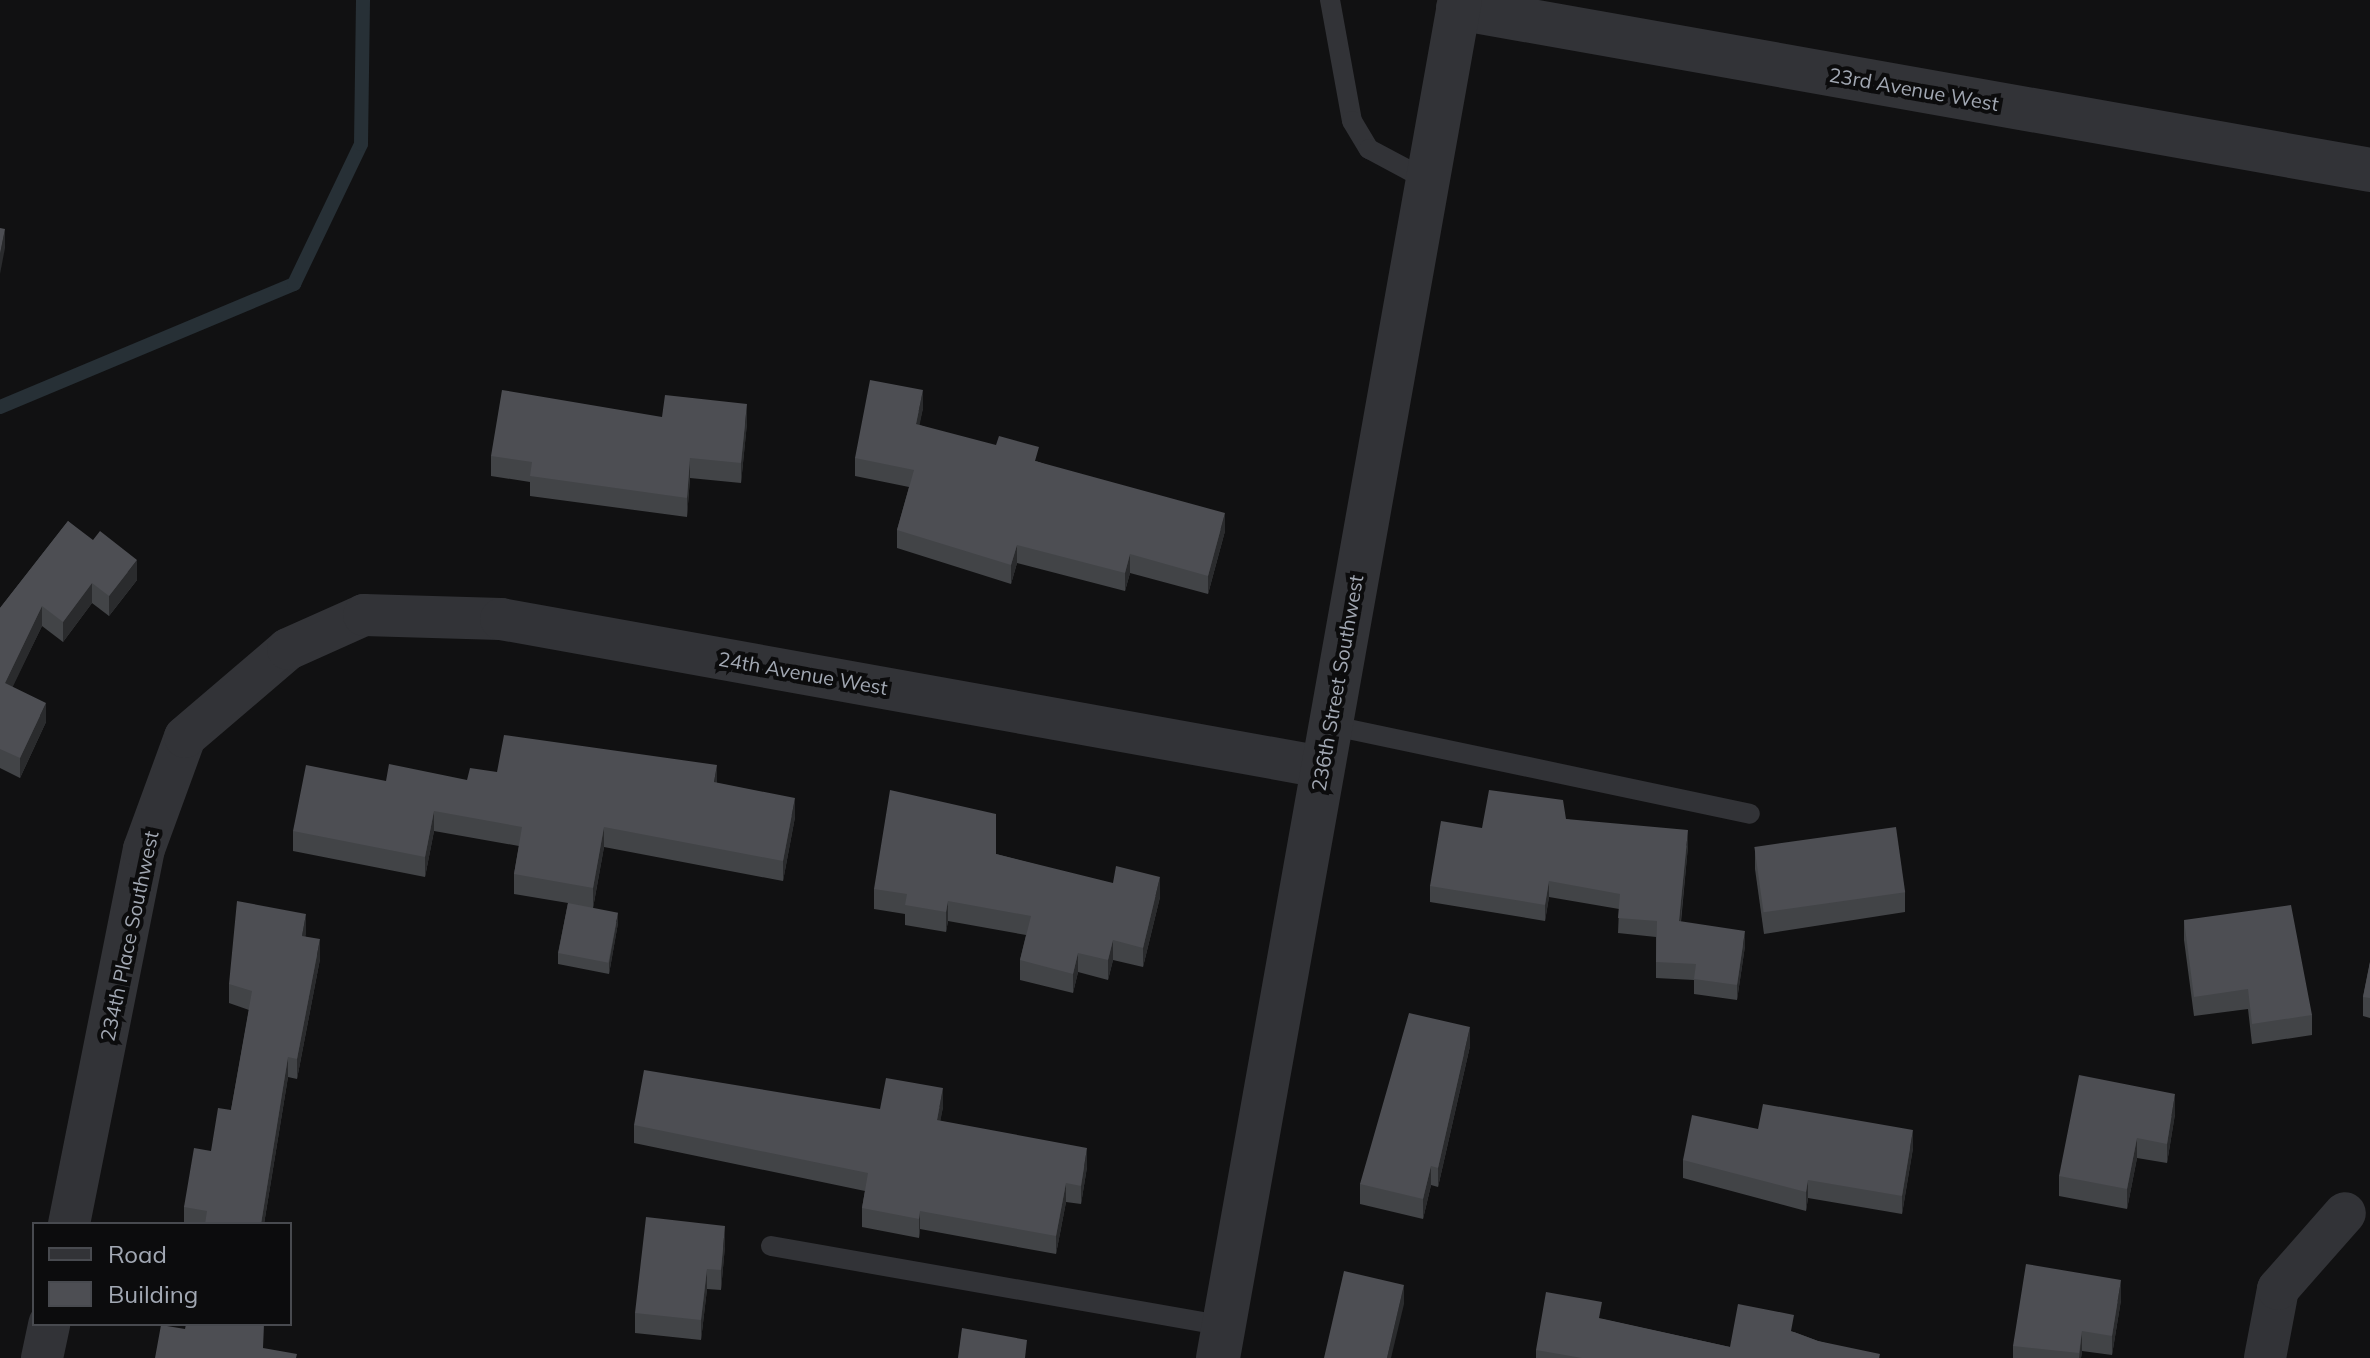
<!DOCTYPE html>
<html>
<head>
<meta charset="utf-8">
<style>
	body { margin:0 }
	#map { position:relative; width:2370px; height:1358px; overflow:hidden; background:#111112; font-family:Mulish,sans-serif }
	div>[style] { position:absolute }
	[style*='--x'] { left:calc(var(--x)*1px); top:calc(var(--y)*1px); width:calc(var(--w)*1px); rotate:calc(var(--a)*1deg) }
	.stream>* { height:14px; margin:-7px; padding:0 7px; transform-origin:7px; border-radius:7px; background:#273036 }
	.service>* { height:20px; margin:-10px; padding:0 10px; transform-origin:10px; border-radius:10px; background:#323337 }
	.minor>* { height:42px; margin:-21px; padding:0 21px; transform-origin:21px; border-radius:21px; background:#323337 }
	.tertiary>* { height:44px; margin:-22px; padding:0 22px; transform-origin:22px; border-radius:22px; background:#323337 }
	.wall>* { inset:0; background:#424447 }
	.shaded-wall>* { inset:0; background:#2a2b2d }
	.building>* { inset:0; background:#4d4e53; transform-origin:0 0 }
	span { translate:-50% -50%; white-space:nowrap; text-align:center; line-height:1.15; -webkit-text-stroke:8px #0c0c0d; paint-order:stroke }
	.street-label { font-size:20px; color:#a2a8b3 }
	.legend { position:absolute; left:32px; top:1222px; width:260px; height:104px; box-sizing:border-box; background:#0c0c0d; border:2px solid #484a4f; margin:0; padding:10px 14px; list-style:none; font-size:24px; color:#a2a8b3 }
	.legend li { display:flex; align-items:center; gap:16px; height:40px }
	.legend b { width:40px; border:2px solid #484a4f }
</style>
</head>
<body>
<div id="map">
	<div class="stream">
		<div style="--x:0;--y:407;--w:319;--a:-22.7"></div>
		<div style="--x:294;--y:284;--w:155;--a:-64.4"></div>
		<div style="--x:361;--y:144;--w:144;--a:-89.2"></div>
	</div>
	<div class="service">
		<div style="--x:1330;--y:0;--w:123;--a:79.7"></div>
		<div style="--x:1352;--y:121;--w:33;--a:59"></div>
		<div style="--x:1369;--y:149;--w:66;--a:28.1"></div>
		<div style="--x:1329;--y:725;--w:430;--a:11.9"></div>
		<div style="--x:771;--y:1246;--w:459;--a:10"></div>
	</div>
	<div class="minor">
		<div style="--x:69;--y:1224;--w:382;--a:-78.7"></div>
		<div style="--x:144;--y:849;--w:119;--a:-69.9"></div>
		<div style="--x:185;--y:737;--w:135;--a:-40.5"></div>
		<div style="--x:288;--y:649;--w:83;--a:-24.1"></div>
		<div style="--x:364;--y:615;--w:137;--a:1.7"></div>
		<div style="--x:501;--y:619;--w:834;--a:10.22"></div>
		<div style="--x:42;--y:1358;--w:35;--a:-78"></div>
		<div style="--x:2265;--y:1358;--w:70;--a:-79.3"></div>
		<div style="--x:2278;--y:1289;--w:101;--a:-48.6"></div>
	</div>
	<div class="tertiary">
		<div style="--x:1458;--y:8;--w:926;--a:10.07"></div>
		<div style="--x:1218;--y:1358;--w:1379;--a:-79.9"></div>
	</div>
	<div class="wall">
		<div style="clip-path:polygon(923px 408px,919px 425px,1039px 462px,1225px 531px,1208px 594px,1130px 573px,1125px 591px,1017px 563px,1011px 584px,897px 548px,897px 530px,909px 487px,855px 476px,855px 458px)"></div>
		<div style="clip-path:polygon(662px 417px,747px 423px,741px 483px,690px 478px,687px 517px,530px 496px,530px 482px,491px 476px,491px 456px)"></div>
		<div style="clip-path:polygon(68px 521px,137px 580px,109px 616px,92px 603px,63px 642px,42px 626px,12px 687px,46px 722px,20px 778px,0 768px,0 608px)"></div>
		<div style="clip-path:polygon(497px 772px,717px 783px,795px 817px,783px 881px,604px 847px,593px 908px,618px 923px,609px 974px,558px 964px,558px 953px,568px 903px,514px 894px,514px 874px,519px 846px,434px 831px,425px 877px,293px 851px,293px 831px,467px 780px)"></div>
		<div style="clip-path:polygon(1566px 819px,1688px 846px,1681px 922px,1745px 946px,1737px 1000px,1694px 994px,1694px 980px,1656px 978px,1656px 937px,1618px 933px,1619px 909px,1549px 897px,1545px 921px,1430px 902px,1430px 886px,1482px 828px)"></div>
		<div style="clip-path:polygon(1755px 849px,1905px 892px,1905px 912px,1764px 934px,1755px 869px)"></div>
		<div style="clip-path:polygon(996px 854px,1160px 897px,1143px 967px,1113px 960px,1108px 980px,1078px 972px,1073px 993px,1020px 980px,1020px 960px,1026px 935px,948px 921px,946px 932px,905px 925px,905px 914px,874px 909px,874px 889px)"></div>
		<div style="clip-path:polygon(2184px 920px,2312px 1015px,2312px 1035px,2252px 1044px,2248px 1009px,2194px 1016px,2184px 940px)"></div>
		<div style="clip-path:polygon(306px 933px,305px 936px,320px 959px,297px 1079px,288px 1077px,264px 1224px,184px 1224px,184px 1207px,231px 1110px,249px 1010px,229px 1003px,229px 984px)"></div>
		<div style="clip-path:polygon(2370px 962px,2370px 1018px,2363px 1016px,2363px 997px)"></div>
		<div style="clip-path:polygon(1470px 1046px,1438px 1187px,1431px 1185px,1423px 1219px,1360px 1204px,1360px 1184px)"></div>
		<div style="clip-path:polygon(943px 1107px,940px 1121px,1087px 1167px,1081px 1204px,1066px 1202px,1056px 1254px,920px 1229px,919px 1238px,862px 1227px,862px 1208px,865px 1191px,634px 1143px,634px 1125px,880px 1109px)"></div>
		<div style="clip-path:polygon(2175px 1114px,2167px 1163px,2137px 1158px,2127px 1209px,2059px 1196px,2059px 1176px)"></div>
		<div style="clip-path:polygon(1758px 1129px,1913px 1148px,1902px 1214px,1808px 1198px,1806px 1211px,1683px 1178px,1683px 1160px)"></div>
		<div style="clip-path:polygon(725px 1246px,721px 1290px,707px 1289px,701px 1340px,635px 1333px,635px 1313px)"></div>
		<div style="clip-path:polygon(2121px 1300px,2112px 1355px,2082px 1351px,2081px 1358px,2013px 1358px,2013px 1346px)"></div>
		<div style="clip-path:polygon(1602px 1319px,1730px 1347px,1794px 1332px,1818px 1341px,1880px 1358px,1536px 1358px,1536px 1350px)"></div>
	</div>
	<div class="shaded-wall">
		<div style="clip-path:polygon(5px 229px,5px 248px,0 274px,0 254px)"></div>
		<div style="clip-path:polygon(923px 390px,923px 408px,916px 443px,916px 424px)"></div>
		<div style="clip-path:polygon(747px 404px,747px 423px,741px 483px,741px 463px)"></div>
		<div style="clip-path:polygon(690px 458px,690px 478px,687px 517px,687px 498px)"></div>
		<div style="clip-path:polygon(1225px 513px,1225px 531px,1208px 594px,1208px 576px)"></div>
		<div style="clip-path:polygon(1017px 545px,1017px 563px,1011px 584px,1011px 565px)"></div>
		<div style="clip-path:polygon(1130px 554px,1130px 573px,1125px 591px,1125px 573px)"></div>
		<div style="clip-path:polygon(137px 560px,137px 580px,109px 616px,109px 596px)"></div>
		<div style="clip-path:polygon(92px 583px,92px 603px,63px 642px,63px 622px)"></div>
		<div style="clip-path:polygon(42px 606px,42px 626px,5px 703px,5px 683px)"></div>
		<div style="clip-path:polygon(46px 703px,46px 722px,20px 778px,20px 758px)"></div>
		<div style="clip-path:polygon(717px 765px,717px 785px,714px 782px)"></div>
		<div style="clip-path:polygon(795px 798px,795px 817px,783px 881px,783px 861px)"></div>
		<div style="clip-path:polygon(434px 811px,434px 831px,425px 877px,425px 857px)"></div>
		<div style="clip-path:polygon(604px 827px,604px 847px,593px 908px,593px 888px)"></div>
		<div style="clip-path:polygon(1688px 830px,1688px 846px,1679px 937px,1679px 921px)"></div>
		<div style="clip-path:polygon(1160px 877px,1160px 897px,1143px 967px,1143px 948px)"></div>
		<div style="clip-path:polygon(1549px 881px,1549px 897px,1545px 921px,1545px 905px)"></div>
		<div style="clip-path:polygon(948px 901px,948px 921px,946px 932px,946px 912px)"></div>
		<div style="clip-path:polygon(618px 913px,618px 923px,609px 974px,609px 963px)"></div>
		<div style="clip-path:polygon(306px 914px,306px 933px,302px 956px,302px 936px)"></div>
		<div style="clip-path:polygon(1745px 931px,1745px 946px,1737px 1000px,1737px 985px)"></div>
		<div style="clip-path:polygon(320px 939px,320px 959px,297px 1079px,297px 1059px)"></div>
		<div style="clip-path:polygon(1113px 940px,1113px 960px,1108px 980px,1108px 960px)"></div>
		<div style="clip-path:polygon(1078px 953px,1078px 972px,1073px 993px,1073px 974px)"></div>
		<div style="clip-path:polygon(1470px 1027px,1470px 1046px,1438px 1187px,1438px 1168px)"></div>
		<div style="clip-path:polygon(288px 1057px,288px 1077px,264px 1224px,261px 1224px)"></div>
		<div style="clip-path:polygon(943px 1088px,943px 1107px,937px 1139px,937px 1120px)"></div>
		<div style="clip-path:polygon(2175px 1094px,2175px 1114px,2167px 1163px,2167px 1144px)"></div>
		<div style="clip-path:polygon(1913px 1130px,1913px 1148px,1902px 1214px,1902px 1196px)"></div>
		<div style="clip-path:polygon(2137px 1138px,2137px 1158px,2127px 1209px,2127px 1189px)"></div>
		<div style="clip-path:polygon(1087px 1148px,1087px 1167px,1081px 1204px,1081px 1186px)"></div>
		<div style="clip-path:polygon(1431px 1166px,1431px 1185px,1423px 1219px,1423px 1199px)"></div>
		<div style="clip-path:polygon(1808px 1180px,1808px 1198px,1806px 1211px,1806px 1192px)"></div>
		<div style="clip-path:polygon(1066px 1183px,1066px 1202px,1056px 1254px,1056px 1236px)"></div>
		<div style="clip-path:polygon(920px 1211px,920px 1229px,919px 1238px,919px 1219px)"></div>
		<div style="clip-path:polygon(725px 1226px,725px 1246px,721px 1290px,721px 1270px)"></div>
		<div style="clip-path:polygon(707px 1269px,707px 1289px,701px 1340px,701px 1320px)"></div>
		<div style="clip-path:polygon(2121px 1280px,2121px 1300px,2112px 1355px,2112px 1336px)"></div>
		<div style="clip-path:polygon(1404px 1285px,1404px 1304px,1391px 1358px,1387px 1358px)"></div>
		<div style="clip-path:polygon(2082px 1331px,2082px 1351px,2081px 1358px,2079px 1358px)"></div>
	</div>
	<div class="building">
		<div style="clip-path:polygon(0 228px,5px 229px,0 254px)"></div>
		<div style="clip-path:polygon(870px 380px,923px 390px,916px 424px,996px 445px,999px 436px,1039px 447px,1035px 461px,1225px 513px,1208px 576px,1130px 554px,1125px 573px,1017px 545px,1011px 565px,897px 530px,914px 470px,855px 458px)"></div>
		<div style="clip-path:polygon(502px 390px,662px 417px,665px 395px,747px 404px,741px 463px,690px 458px,687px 498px,530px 476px,532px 462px,491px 456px)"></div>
		<div style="clip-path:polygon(68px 521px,93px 540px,100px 531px,137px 560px,109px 596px,92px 583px,63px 622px,42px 606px,5px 683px,46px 703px,20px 758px,0 749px,0 608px)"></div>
		<div style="clip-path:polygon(504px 735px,717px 765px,714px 782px,795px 798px,783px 861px,604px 827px,593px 888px,514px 874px,522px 827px,434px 811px,425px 857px,293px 831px,306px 765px,386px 781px,389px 764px,467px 780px,470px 768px,497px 772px)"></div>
		<div style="clip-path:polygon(890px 790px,996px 814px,996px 854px,1113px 883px,1116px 866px,1160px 877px,1143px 948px,1113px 940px,1108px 960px,1078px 953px,1073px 974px,1020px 960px,1031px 916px,948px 901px,946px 912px,905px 905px,907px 894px,874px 889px)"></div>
		<div style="clip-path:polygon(1489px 790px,1563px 800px,1566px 819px,1688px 830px,1679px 921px,1745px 931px,1737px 985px,1694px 979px,1696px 964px,1656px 962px,1657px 921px,1618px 918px,1620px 894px,1549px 881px,1545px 905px,1430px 886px,1441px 821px,1482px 828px)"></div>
		<div style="left:1896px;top:827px;width:66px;height:143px;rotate:82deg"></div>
		<div style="clip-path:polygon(237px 901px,306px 914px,302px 936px,320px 939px,297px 1059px,288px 1057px,261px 1224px,205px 1224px,207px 1211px,184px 1207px,194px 1148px,211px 1151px,218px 1108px,231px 1110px,252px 991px,229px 984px)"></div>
		<div style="left:568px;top:903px;width:51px;height:51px;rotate:11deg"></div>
		<div style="clip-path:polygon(2291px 905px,2312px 1015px,2252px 1024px,2248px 989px,2194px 997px,2184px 920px)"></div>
		<div style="clip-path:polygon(2370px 962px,2370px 998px,2363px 997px)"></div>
		<div style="clip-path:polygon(1409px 1013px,1470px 1027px,1438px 1168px,1431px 1166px,1423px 1199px,1360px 1184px)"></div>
		<div style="clip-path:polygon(644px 1070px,880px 1109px,886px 1078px,943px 1088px,937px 1120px,1087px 1148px,1081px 1186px,1066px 1183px,1056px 1236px,920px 1211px,919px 1219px,862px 1208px,868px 1173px,634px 1125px)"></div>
		<div style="clip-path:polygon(2079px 1075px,2175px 1094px,2167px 1144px,2137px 1138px,2127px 1189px,2059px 1176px)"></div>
		<div style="clip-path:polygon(1763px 1104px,1913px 1130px,1902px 1196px,1808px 1180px,1806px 1192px,1683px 1160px,1692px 1115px,1758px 1129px)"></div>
		<div style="clip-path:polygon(646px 1217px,725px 1226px,721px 1270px,707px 1269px,701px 1320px,635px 1313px)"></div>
		<div style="clip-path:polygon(2026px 1264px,2121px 1280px,2112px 1336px,2082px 1331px,2079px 1353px,2013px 1346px)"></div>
		<div style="clip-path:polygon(1344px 1271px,1404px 1285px,1387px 1358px,1324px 1358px)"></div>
		<div style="clip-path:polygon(1546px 1292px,1602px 1302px,1599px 1318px,1730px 1347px,1738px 1304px,1794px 1315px,1791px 1331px,1818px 1341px,1880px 1354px,1879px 1358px,1582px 1358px,1536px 1350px)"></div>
		<div style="clip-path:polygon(186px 1324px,264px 1324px,263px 1348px,297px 1354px,296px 1358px,155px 1358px,161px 1325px,185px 1329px)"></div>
		<div style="clip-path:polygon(962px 1328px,1027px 1340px,1025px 1358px,958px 1358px)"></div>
	</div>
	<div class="street-label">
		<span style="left:1914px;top:89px;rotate:10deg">23rd Avenue West</span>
		<span style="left:803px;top:673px;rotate:10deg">24th Avenue West</span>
		<span style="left:1337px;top:683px;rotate:-80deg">236th Street Southwest</span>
		<span style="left:129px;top:936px;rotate:-78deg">234th Place Southwest</span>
	</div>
	<ul class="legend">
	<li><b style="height:10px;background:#323337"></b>Road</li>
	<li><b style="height:22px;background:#4d4e53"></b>Building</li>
	</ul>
</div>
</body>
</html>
